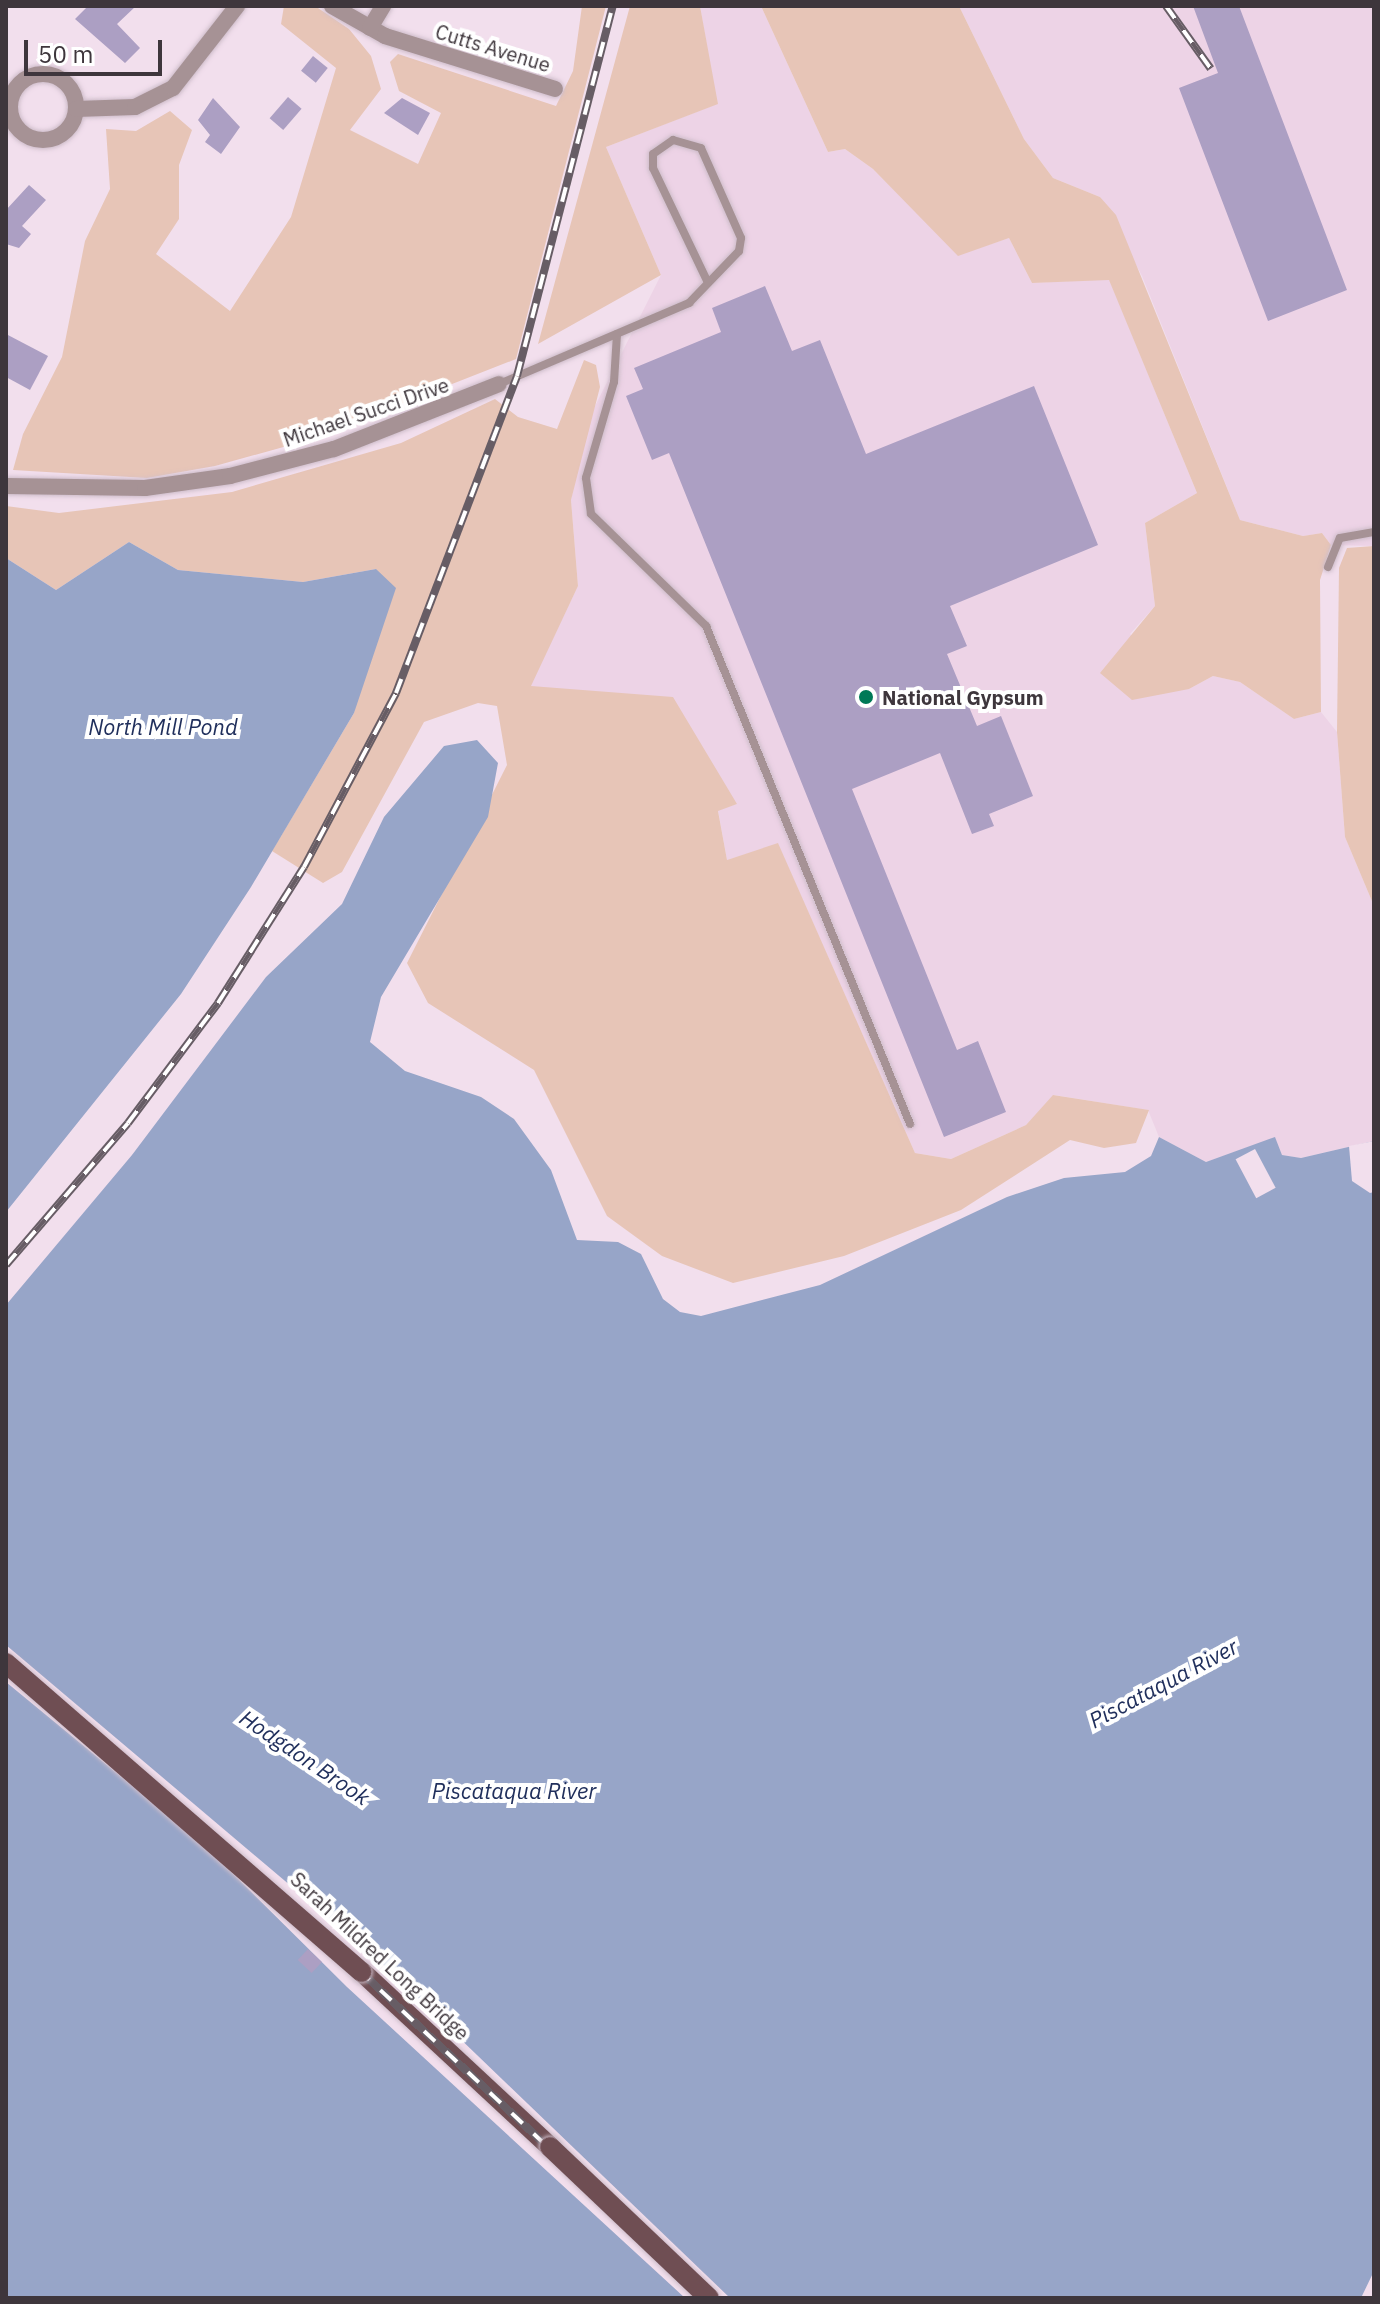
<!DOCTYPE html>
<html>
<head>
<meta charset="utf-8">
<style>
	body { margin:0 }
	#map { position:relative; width:1380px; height:2304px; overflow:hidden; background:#f2dfed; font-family:"IBM Plex Sans",sans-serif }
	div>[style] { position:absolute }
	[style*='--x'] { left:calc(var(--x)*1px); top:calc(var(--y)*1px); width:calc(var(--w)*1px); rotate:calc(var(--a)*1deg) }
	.built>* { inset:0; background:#edd3e6 }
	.green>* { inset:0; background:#e7c5b7 }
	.water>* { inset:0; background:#97a5c8 }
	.pier>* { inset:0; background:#f2dfed; transform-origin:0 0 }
	.building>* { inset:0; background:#ac9fc3; transform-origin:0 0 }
	.roads { filter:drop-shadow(0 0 2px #cebdca) drop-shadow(0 0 2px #cebdca) }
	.lane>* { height:8px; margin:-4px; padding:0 4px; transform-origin:4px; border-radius:4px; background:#a69295 }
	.street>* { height:16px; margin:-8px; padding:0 8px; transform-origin:8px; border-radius:8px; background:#a69295 }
	.street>.ring { margin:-8px; padding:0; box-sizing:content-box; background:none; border:16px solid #a69295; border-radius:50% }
	.primary>* { height:20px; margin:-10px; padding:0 10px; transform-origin:10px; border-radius:10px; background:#6f4e53 }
	.rail>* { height:8px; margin-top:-4px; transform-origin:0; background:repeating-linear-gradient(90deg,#fff 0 15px,#675d65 0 30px); box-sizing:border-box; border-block:2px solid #675d65 }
	.bridges { filter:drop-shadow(0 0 2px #cebdca) drop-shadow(0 0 2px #cebdca) }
	.primary-bridge>* { height:20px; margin:-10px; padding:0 10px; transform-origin:10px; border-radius:10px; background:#6f4e53 }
	.dots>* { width:22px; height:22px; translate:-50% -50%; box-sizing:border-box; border:4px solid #fff; border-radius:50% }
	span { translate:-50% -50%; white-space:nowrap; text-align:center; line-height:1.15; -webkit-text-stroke:8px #fff; paint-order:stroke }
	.street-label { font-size:20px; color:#3e363c }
	.poi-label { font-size:20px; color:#3e363c; font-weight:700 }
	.left { translate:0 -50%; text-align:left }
	.water-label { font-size:22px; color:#202f5c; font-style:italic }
	.frame { position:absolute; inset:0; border:8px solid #3e363c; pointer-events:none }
	.scale { position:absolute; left:24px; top:40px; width:138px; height:36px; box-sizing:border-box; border:4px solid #3e363c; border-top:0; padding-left:10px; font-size:24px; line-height:28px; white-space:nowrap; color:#3e363c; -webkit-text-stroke:6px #fff; paint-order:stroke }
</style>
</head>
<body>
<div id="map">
	<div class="built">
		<div style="clip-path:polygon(700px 6px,761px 6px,828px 152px,845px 149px,873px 169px,958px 255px,1009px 238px,1032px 283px,1109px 279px,1197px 493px,1145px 523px,1155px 606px,1130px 634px,1189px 689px,1213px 676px,1240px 682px,1294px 719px,1321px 712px,1337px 732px,1345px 837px,1374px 906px,1374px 1141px,1301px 1158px,1282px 1155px,1275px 1138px,1206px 1162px,1159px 1137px,1148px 1110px,1054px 1095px,1026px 1125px,951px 1159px,915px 1153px,778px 844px,727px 860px,718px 810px,737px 804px,530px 686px,578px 586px,571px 500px,587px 422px,661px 275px,606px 147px,717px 104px)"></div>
		<div style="clip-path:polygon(959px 6px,1374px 6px,1374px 546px,1331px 545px,1322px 533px,1303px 536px,1240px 520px,1142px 276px,1100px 197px,1053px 178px,1024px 139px)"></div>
	</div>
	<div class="green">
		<div style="clip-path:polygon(284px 6px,315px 6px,349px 29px,371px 56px,381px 89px,350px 130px,418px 164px,441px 113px,399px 91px,390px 62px,398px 54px,556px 106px,573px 71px,582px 6px,606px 6px,516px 359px,312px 439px,215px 466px,147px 478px,13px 470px,23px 434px,62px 357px,85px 241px,110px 189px,106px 129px,136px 131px,170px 111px,192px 130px,179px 165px,179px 219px,156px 254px,230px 311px,291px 217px,336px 68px,281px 24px)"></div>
		<div style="clip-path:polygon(630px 6px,700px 6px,718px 104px,606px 147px,661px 275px,538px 344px)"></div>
		<div style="clip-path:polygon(761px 6px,959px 6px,1024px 139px,1053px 178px,1100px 197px,1116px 215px,1240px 520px,1303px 536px,1322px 533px,1331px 545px,1320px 580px,1321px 712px,1294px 719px,1240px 682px,1213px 676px,1189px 689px,1132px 700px,1100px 673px,1155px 606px,1145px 523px,1197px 493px,1109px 280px,1032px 283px,1009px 238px,958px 256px,873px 169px,845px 149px,828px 152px)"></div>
		<div style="clip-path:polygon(584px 360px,596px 365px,600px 387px,571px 500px,578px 586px,531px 686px,673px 697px,737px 804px,718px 811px,727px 860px,778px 843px,915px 1153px,951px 1159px,1026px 1125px,1053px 1095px,1149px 1110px,1136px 1143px,1104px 1148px,1070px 1140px,961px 1210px,844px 1256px,733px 1283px,662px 1256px,607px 1216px,534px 1070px,428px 1003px,407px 963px,507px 765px,497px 706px,478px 703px,424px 722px,342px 872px,323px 883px,272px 851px,354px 713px,376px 569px,303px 582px,178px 570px,129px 542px,56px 590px,6px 558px,6px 506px,59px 513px,232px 492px,401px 443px,495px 399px,518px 417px,557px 429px)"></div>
		<div style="clip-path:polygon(1374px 546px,1374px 906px,1345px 837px,1337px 732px,1339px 568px,1347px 548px)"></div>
	</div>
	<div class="water">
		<div style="clip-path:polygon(129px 542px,178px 570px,303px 582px,376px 569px,396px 588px,354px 713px,251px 887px,181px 994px,6px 1212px,6px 558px,56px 590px)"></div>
		<div style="clip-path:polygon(477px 740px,498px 763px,488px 817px,381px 997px,370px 1042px,405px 1071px,481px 1097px,514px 1119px,551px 1170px,577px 1240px,618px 1242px,641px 1254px,663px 1299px,680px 1312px,701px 1316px,820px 1285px,1007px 1197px,1064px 1178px,1125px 1172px,1151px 1156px,1159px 1137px,1206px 1162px,1275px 1137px,1282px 1155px,1301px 1158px,1374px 1141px,1374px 2271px,1361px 2298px,6px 2298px,6px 1305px,132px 1155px,266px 977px,342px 904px,384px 817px,444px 746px)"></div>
	</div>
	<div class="pier">
		<div style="clip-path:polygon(1374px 1141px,1374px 1192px,1370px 1193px,1352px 1181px,1349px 1146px)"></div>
		<div style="left:1255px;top:1149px;width:44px;height:22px;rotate:62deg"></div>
		<div style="clip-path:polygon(6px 1645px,375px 1957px,730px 2298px,685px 2298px,347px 1987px,204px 1845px,6px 1682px)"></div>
	</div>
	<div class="building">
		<div style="clip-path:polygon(88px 6px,136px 6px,117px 24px,140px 48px,125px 63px,75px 19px)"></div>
		<div style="clip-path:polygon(1193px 6px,1239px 6px,1347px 290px,1268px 321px,1179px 88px,1218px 73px)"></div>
		<div style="left:313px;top:56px;width:19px;height:19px;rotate:39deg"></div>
		<div style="left:288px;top:97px;width:18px;height:28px;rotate:41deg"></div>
		<div style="clip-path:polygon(213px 98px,240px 127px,221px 154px,205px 142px,210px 135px,198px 120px)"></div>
		<div style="clip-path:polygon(402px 98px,430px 113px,418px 135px,384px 113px)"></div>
		<div style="clip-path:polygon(29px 185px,46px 200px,22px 226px,31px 234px,19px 248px,6px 244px,6px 210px)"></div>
		<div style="clip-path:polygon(765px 286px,792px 351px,820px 340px,866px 454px,1034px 386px,1098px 545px,950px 606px,967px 646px,947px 654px,977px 726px,1001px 716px,1033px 796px,989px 814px,994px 826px,972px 834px,940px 753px,852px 789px,957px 1050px,978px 1041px,1006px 1112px,944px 1137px,669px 453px,652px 460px,626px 396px,643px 389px,634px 368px,721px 332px,712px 308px)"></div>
		<div style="clip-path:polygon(6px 334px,48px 356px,30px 390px,6px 377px)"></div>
		<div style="left:308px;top:1949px;width:19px;height:15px;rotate:43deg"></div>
	</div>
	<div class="roads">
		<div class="lane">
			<div style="--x:617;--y:334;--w:48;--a:93.6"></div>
			<div style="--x:614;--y:382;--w:100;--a:106.3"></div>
			<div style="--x:586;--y:478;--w:36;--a:82"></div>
			<div style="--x:591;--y:514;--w:161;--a:44.2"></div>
			<div style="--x:706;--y:626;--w:538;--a:67.72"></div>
			<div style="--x:499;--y:384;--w:207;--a:-23.1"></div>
			<div style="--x:689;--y:303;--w:72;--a:-46.1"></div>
			<div style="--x:739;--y:251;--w:13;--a:-81"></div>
			<div style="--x:741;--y:238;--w:98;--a:-114"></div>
			<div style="--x:701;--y:148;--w:29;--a:-164"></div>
			<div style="--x:673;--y:140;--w:24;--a:145"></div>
			<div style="--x:653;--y:154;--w:14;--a:90"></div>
			<div style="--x:653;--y:168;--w:127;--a:64.4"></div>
			<div style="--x:1328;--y:567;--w:31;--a:-68"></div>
			<div style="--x:1340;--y:538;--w:35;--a:-10"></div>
		</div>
		<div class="street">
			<div style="--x:332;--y:6;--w:61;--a:29.5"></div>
			<div style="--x:385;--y:36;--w:178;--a:17.3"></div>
			<div style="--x:370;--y:28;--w:26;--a:-59"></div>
			<div class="ring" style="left:10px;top:74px;width:50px;height:50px"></div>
			<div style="--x:76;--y:109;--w:59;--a:-1.9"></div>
			<div style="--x:135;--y:107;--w:42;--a:-26.6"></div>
			<div style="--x:173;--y:88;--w:104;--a:-52"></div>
			<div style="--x:6;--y:486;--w:139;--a:0.8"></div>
			<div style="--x:145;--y:488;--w:86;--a:-8"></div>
			<div style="--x:230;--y:476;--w:107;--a:-14.6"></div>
			<div style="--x:334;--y:449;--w:177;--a:-21.5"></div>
		</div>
		<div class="primary">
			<div style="--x:362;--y:1972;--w:257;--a:42.9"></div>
		</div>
	</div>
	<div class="rail">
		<div style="--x:1166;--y:6;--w:77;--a:54.5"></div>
		<div style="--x:6;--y:1265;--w:187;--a:-49.3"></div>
		<div style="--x:128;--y:1123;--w:150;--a:-53.1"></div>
		<div style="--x:218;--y:1003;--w:161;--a:-57.7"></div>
		<div style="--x:304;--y:867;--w:197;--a:-62.1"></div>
		<div style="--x:396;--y:693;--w:339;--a:-69.1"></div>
		<div style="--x:517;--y:376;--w:382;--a:-75.5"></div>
		<div style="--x:6;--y:1664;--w:317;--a:39.9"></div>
		<div style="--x:249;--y:1867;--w:630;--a:43.14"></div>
	</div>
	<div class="bridges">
		<div class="primary-bridge">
			<div style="--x:6;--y:1663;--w:471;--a:41"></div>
			<div style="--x:550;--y:2147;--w:219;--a:43.5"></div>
		</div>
	</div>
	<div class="dots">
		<div style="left:866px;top:697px;background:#007957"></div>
	</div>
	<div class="street-label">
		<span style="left:493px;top:48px;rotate:17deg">Cutts Avenue</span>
		<span style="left:366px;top:412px;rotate:-19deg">Michael Succi Drive</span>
		<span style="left:380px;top:1956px;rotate:43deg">Sarah Mildred Long Bridge</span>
	</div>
	<div class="poi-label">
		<span class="left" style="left:882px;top:697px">National Gypsum</span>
	</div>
	<div class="water-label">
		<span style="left:163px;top:727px">North Mill Pond</span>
		<span style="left:1163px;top:1683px;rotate:-28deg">Piscataqua River</span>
		<span style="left:305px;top:1757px;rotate:34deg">Hodgdon Brook</span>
		<span style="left:514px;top:1791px">Piscataqua River</span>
	</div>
	<div class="frame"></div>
	<div class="scale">50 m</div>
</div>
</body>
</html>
